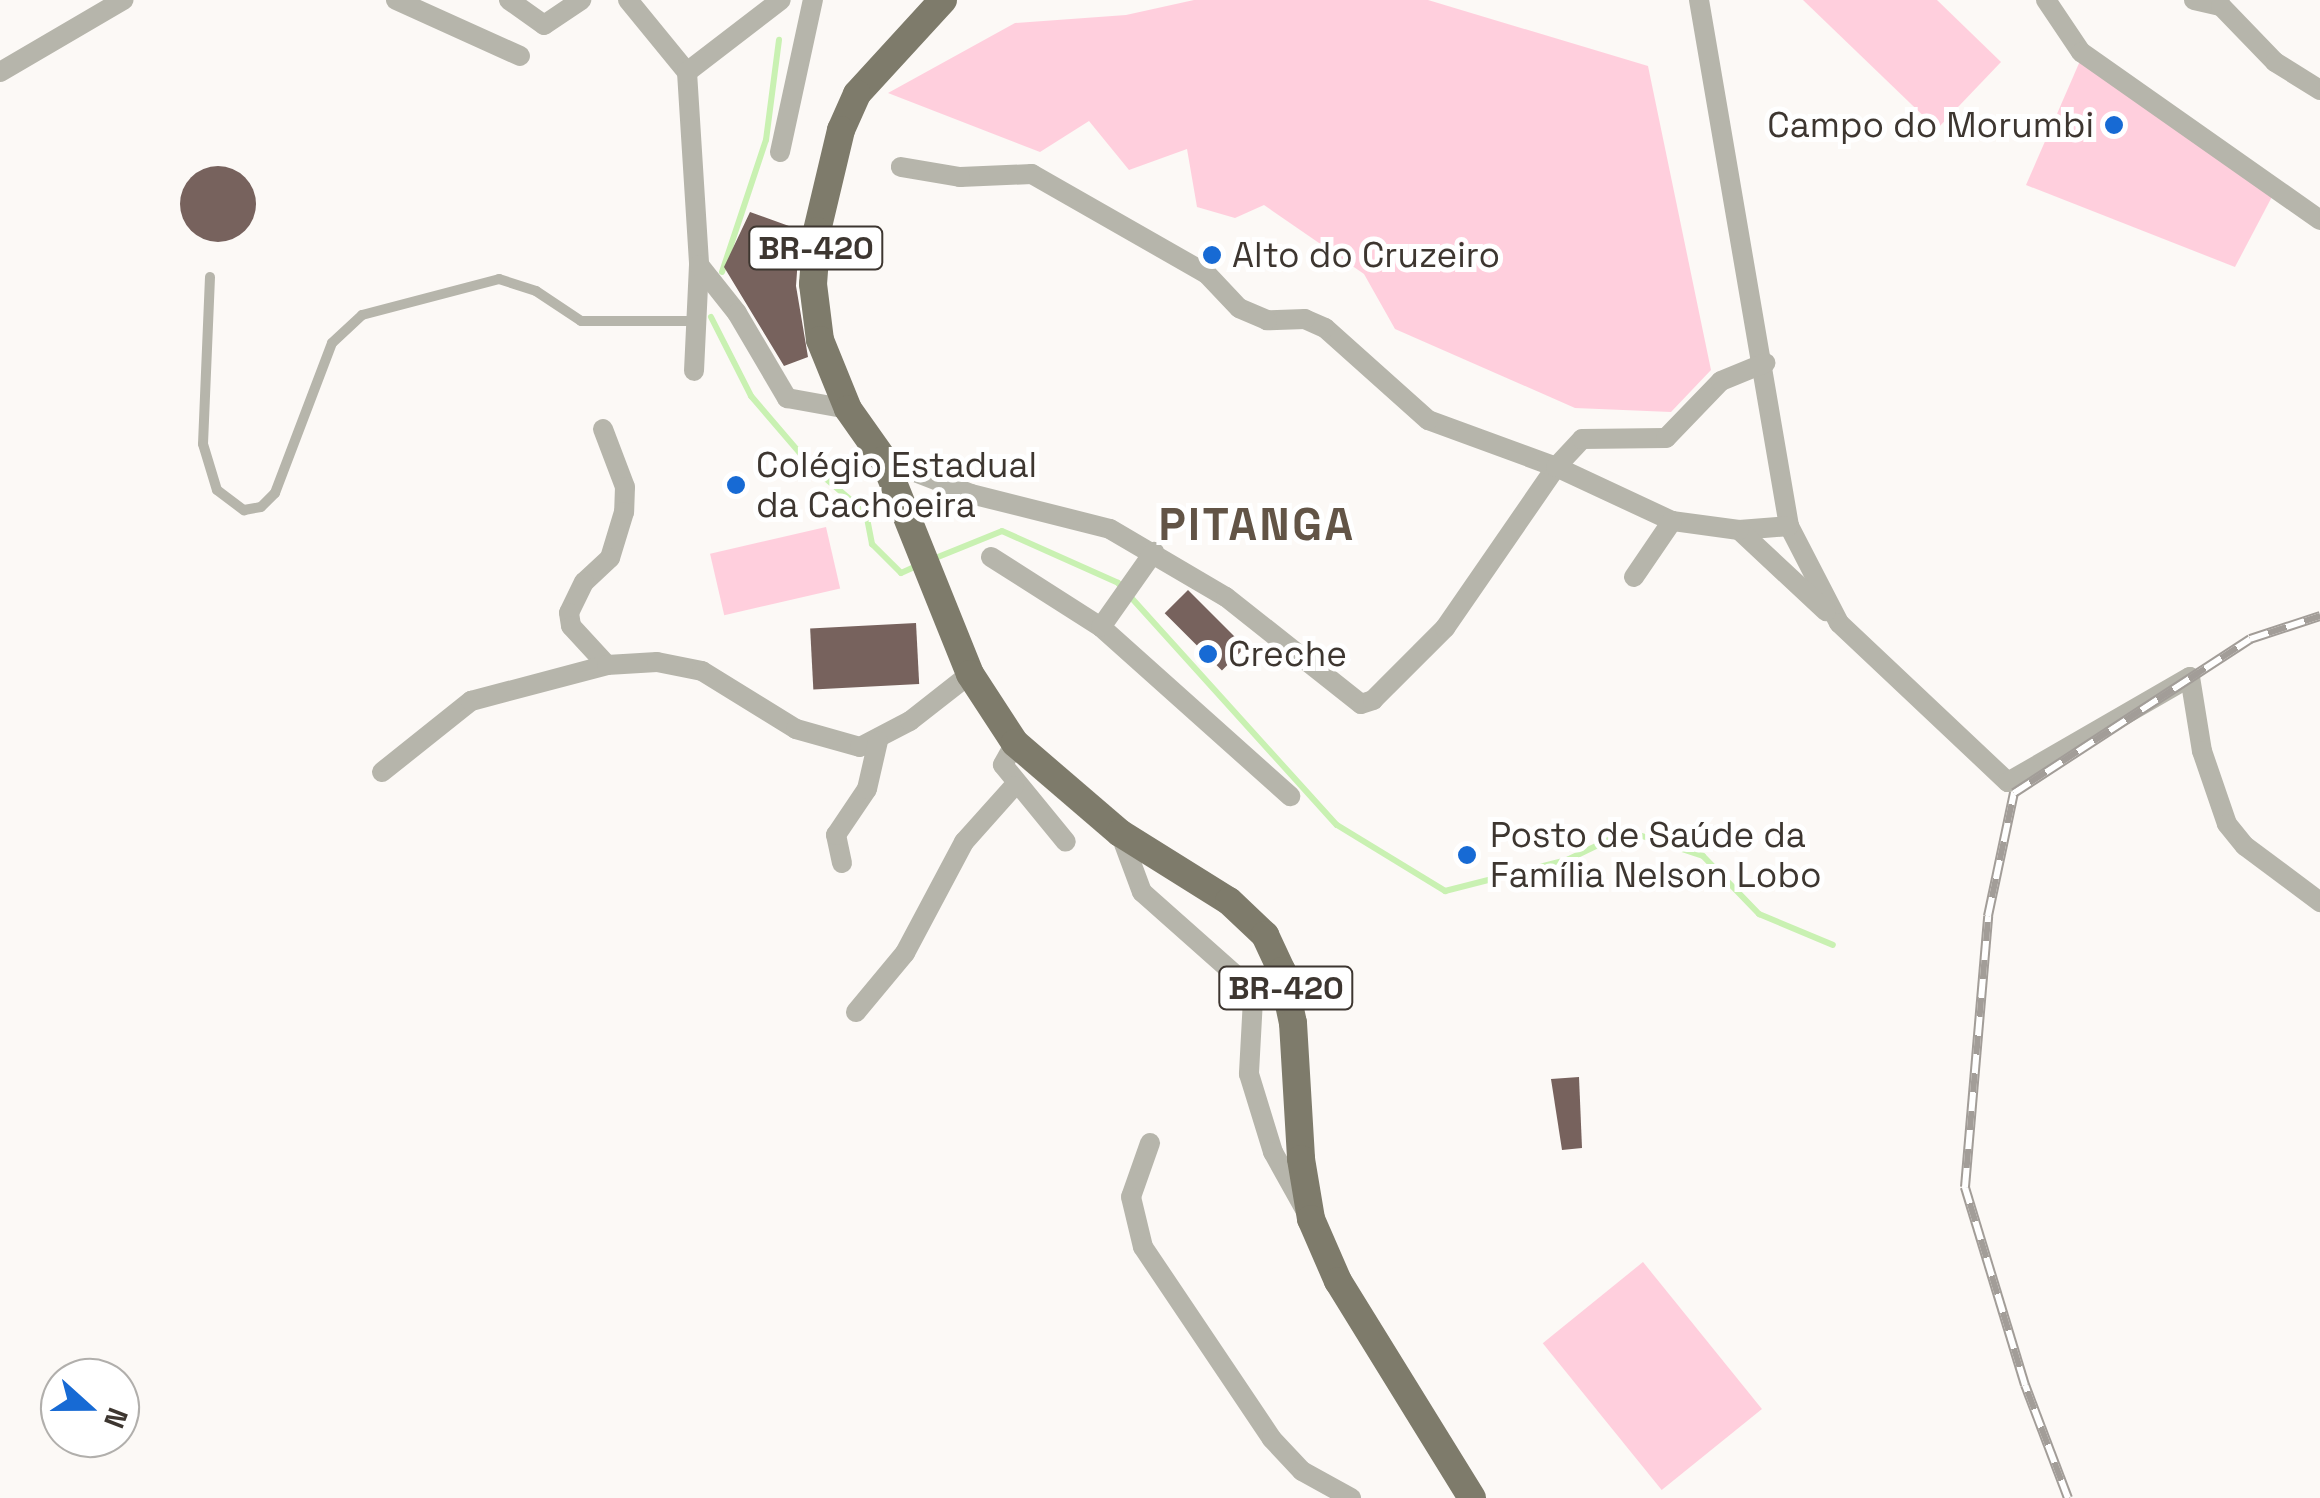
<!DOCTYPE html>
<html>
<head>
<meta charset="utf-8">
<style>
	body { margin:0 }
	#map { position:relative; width:2320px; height:1498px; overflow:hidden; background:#fcf9f6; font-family:"Space Grotesk",sans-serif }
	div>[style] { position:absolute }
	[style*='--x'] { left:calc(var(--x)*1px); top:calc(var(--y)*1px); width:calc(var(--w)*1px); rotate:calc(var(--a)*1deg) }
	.green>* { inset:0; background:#ffcfdd; transform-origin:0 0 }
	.stream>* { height:6px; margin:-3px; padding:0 3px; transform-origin:3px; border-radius:3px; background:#c9f1b2 }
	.building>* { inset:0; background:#77625d; transform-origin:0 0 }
	.round { border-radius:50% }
	.service>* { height:10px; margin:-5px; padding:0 5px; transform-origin:5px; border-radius:5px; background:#b6b5ab }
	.minor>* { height:20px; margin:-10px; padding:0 10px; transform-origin:10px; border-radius:10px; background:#b6b5ab }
	.primary>* { height:28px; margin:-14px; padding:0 14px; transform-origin:14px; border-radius:14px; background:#7e7b6b }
	.rail>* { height:10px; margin-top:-5px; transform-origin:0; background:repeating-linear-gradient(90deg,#fff 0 19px,#a29d98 0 38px); box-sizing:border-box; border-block:2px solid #a29d98 }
	.dots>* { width:28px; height:28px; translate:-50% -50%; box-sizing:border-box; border:5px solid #fff; border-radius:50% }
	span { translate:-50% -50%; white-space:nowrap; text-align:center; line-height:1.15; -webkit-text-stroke:10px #fff; paint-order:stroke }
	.shield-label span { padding:2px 8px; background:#fff; border:2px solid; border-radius:8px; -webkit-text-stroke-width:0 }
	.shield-label { font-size:32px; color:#3d3630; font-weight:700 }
	.poi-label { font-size:35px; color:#3d3630 }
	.right { translate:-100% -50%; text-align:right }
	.left { translate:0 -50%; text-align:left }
	.district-label { font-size:45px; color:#625446; font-weight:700; letter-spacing:2.5px }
	.north { position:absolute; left:40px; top:1358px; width:100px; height:100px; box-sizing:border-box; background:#fff; border:2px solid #b1afac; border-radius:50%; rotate:111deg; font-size:28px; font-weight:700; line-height:40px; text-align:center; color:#3d3630 }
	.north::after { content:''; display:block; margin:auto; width:35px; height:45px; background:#176ad4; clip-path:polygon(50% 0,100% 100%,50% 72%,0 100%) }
</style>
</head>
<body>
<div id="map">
	<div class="green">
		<div style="clip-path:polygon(1194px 0,1428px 0,1648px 66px,1711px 370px,1671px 412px,1575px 408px,1395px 329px,1364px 274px,1264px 205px,1235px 218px,1197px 207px,1187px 149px,1129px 170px,1089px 121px,1040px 152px,888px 93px,1015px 23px,1126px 15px)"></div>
		<div style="clip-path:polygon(1803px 0,1937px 0,2001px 62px,1937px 129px)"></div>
		<div style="clip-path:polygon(2080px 61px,2275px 191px,2235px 267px,2026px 185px)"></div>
		<div style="left:826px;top:527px;width:63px;height:119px;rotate:77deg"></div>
		<div style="left:1643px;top:1262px;width:189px;height:129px;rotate:51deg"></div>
	</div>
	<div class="stream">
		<div style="--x:722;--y:272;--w:139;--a:-71.6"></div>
		<div style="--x:766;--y:140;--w:101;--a:-82.6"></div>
		<div style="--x:711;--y:317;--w:89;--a:63.1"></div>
		<div style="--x:751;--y:396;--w:92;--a:49.4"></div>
		<div style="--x:811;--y:466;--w:72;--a:40.5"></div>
		<div style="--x:866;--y:513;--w:32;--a:79"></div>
		<div style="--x:872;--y:544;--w:41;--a:45"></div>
		<div style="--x:901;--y:573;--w:17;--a:-24"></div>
		<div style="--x:933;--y:559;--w:74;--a:-22.1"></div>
		<div style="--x:1002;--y:531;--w:127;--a:24.1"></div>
		<div style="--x:1118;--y:583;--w:326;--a:47.9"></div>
		<div style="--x:1337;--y:825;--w:127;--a:31.4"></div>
		<div style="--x:1445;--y:891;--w:126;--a:-14.3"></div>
		<div style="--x:1567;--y:860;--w:67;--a:-25.8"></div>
		<div style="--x:1627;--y:831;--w:80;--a:18.2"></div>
		<div style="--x:1703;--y:856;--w:81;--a:46"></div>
		<div style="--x:1759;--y:914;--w:80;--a:22.7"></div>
	</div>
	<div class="building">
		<div class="round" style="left:180px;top:166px;width:76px;height:76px"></div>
		<div style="clip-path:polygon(750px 212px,800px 230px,796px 286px,808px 357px,784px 366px,724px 267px)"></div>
		<div style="left:1188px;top:590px;width:81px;height:33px;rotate:45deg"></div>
		<div style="left:916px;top:623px;width:61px;height:106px;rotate:87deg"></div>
		<div style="clip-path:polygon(1579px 1077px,1582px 1148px,1562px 1150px,1551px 1079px)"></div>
	</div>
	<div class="service">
		<div style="--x:210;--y:277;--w:167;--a:92.4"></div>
		<div style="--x:203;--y:444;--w:48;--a:73.1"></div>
		<div style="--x:217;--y:490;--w:34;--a:37"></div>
		<div style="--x:244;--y:510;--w:17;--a:-10"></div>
		<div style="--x:261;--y:507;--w:20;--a:-45"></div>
		<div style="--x:275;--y:493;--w:160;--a:-69.2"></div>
		<div style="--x:332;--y:343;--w:41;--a:-43"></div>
		<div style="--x:362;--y:315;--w:142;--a:-14.7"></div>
		<div style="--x:499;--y:279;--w:39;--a:18"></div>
		<div style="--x:536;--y:291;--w:54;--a:33.7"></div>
		<div style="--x:581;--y:321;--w:115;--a:0"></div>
	</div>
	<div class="minor">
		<div style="--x:396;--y:0;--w:136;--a:24.3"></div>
		<div style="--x:509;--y:0;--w:43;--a:35.5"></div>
		<div style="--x:544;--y:25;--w:45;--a:-34"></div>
		<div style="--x:628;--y:0;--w:93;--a:50.7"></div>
		<div style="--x:1699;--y:0;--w:534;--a:80.29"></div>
		<div style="--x:1789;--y:526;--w:109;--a:62.7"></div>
		<div style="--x:1839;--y:623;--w:232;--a:43.3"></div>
		<div style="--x:2008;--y:782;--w:210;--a:-30"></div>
		<div style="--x:2190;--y:677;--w:75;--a:80.8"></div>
		<div style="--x:2202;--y:751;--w:77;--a:71.1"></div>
		<div style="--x:2227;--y:824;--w:28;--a:51"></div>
		<div style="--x:2245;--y:846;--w:94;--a:36.7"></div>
		<div style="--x:2046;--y:0;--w:63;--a:56.1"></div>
		<div style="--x:2081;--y:52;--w:292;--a:35.1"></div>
		<div style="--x:2194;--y:0;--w:28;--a:13"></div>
		<div style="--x:2221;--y:6;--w:78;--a:46"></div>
		<div style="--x:2275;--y:62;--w:53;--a:31.9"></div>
		<div style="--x:0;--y:72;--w:143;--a:-30.3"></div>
		<div style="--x:687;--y:72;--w:193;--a:86.4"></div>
		<div style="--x:699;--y:265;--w:106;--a:92.7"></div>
		<div style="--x:687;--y:72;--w:118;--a:-37.5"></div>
		<div style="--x:780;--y:152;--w:156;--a:-77.8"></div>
		<div style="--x:699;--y:265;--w:61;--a:51.6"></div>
		<div style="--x:737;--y:313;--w:99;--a:59.5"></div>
		<div style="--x:787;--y:398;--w:62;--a:10.2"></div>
		<div style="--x:603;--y:429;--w:62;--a:69.2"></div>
		<div style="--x:625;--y:487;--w:25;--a:92"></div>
		<div style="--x:624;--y:512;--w:48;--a:106.9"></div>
		<div style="--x:610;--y:558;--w:35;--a:137"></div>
		<div style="--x:584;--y:582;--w:34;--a:116"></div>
		<div style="--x:569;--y:613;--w:13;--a:81"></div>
		<div style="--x:571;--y:626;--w:53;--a:47.3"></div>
		<div style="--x:884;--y:460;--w:93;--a:21.3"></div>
		<div style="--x:971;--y:494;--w:143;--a:14.1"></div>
		<div style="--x:1110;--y:529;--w:134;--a:30.4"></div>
		<div style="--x:1226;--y:597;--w:172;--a:38.4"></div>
		<div style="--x:1361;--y:704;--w:13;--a:-18"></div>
		<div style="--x:1373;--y:700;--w:102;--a:-45"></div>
		<div style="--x:1445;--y:628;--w:196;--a:-55.4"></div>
		<div style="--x:1556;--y:467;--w:136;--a:-159.8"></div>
		<div style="--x:1428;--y:420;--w:138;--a:-138.2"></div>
		<div style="--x:1325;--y:328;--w:22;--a:-156"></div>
		<div style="--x:1305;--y:319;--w:38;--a:178"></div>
		<div style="--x:1267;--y:320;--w:30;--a:-157"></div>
		<div style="--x:1239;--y:308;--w:47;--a:-133.3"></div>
		<div style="--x:1207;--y:274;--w:202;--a:-150.3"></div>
		<div style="--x:1032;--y:174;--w:72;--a:177.6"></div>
		<div style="--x:960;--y:177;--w:60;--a:-170.4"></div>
		<div style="--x:1789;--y:526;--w:50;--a:175.4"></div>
		<div style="--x:1739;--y:530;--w:119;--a:43"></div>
		<div style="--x:1739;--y:530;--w:68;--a:-172.3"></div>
		<div style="--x:1672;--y:521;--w:128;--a:-155"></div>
		<div style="--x:1556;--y:467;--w:38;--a:-47"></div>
		<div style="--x:1582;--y:439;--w:84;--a:-0.7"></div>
		<div style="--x:1666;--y:438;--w:79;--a:-46"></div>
		<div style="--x:1721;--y:381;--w:48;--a:-22.2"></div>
		<div style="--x:991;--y:557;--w:130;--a:32.5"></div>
		<div style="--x:1101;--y:627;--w:254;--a:41.8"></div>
		<div style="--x:1634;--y:577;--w:68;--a:-55.8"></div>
		<div style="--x:1101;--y:627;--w:92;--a:-54.8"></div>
		<div style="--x:1015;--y:743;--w:25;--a:119"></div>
		<div style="--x:1003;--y:765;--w:99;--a:50.7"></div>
		<div style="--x:382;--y:772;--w:114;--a:-38.6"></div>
		<div style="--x:471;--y:701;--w:141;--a:-14.8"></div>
		<div style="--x:607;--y:665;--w:50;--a:-3.4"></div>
		<div style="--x:657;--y:662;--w:46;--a:11.3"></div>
		<div style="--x:702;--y:671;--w:110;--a:31.7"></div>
		<div style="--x:796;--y:729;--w:66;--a:15.7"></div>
		<div style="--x:860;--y:747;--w:56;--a:-27.5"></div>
		<div style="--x:910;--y:721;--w:76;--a:-38.1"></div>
		<div style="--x:1120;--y:833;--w:63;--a:69.6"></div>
		<div style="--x:1142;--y:892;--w:142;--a:41.6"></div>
		<div style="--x:1248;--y:986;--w:14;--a:69"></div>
		<div style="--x:1253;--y:999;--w:75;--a:93.1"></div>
		<div style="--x:1249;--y:1074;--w:82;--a:72.9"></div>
		<div style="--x:1273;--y:1152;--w:70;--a:60.9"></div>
		<div style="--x:842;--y:863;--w:29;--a:-102"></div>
		<div style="--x:836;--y:835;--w:55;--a:-56"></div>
		<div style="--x:867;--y:789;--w:49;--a:-77.1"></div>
		<div style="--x:856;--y:1012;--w:77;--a:-50.3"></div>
		<div style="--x:905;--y:953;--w:126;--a:-62"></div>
		<div style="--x:964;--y:842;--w:75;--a:-48.2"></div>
		<div style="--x:1150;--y:1143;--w:57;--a:109.4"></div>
		<div style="--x:1131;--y:1197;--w:51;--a:76.5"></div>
		<div style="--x:1143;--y:1247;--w:231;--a:56.1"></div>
		<div style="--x:1272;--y:1439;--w:44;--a:46.8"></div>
		<div style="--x:1302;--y:1471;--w:56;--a:28.9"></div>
	</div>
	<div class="primary">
		<div style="--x:943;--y:0;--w:127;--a:132.5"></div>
		<div style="--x:857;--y:94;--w:39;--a:114"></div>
		<div style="--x:841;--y:130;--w:104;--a:103.4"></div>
		<div style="--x:817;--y:231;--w:53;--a:94.3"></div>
		<div style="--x:813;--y:284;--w:56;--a:82.9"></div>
		<div style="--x:820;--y:340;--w:74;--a:67.9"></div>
		<div style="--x:848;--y:409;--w:62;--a:54.8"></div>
		<div style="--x:884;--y:460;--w:231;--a:68.1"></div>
		<div style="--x:970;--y:674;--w:82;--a:56.9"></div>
		<div style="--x:1015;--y:743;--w:138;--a:40.6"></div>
		<div style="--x:1120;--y:833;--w:128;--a:32"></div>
		<div style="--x:1229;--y:901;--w:50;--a:43.4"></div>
		<div style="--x:1265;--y:935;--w:40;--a:65"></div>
		<div style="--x:1282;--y:971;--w:53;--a:78.1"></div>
		<div style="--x:1293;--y:1023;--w:136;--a:86.6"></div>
		<div style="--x:1301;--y:1159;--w:61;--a:80.5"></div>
		<div style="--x:1311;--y:1219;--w:68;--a:66.5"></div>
		<div style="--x:1338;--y:1281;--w:255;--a:58.3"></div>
	</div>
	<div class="rail">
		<div style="--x:2068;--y:1498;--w:121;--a:-110.8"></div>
		<div style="--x:2025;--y:1385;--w:207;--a:-106.9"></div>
		<div style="--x:1965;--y:1187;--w:272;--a:-85.1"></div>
		<div style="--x:1988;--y:916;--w:126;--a:-78.1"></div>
		<div style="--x:2014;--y:793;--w:282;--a:-33.1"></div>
		<div style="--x:2250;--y:639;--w:74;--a:-18.2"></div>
	</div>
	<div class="dots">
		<div style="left:2114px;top:125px;background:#176ad4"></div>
		<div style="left:1212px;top:255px;background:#176ad4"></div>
		<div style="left:736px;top:485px;background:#176ad4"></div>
		<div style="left:1208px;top:654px;background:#176ad4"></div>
		<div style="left:1467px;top:855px;background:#176ad4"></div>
	</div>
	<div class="shield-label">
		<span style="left:816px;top:248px">BR-420</span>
		<span style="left:1286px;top:988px">BR-420</span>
	</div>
	<div class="poi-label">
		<span class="right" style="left:2094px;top:125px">Campo do Morumbi</span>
		<span class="left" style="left:1232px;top:255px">Alto do Cruzeiro</span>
		<span class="left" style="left:756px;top:485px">Colégio Estadual<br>da Cachoeira</span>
		<span class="left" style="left:1228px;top:654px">Creche</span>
		<span class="left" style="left:1490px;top:855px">Posto de Saúde da<br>Família Nelson Lobo</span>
	</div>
	<div class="district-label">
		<span style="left:1257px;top:525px">PITANGA</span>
	</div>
	<div class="north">N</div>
</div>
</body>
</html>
